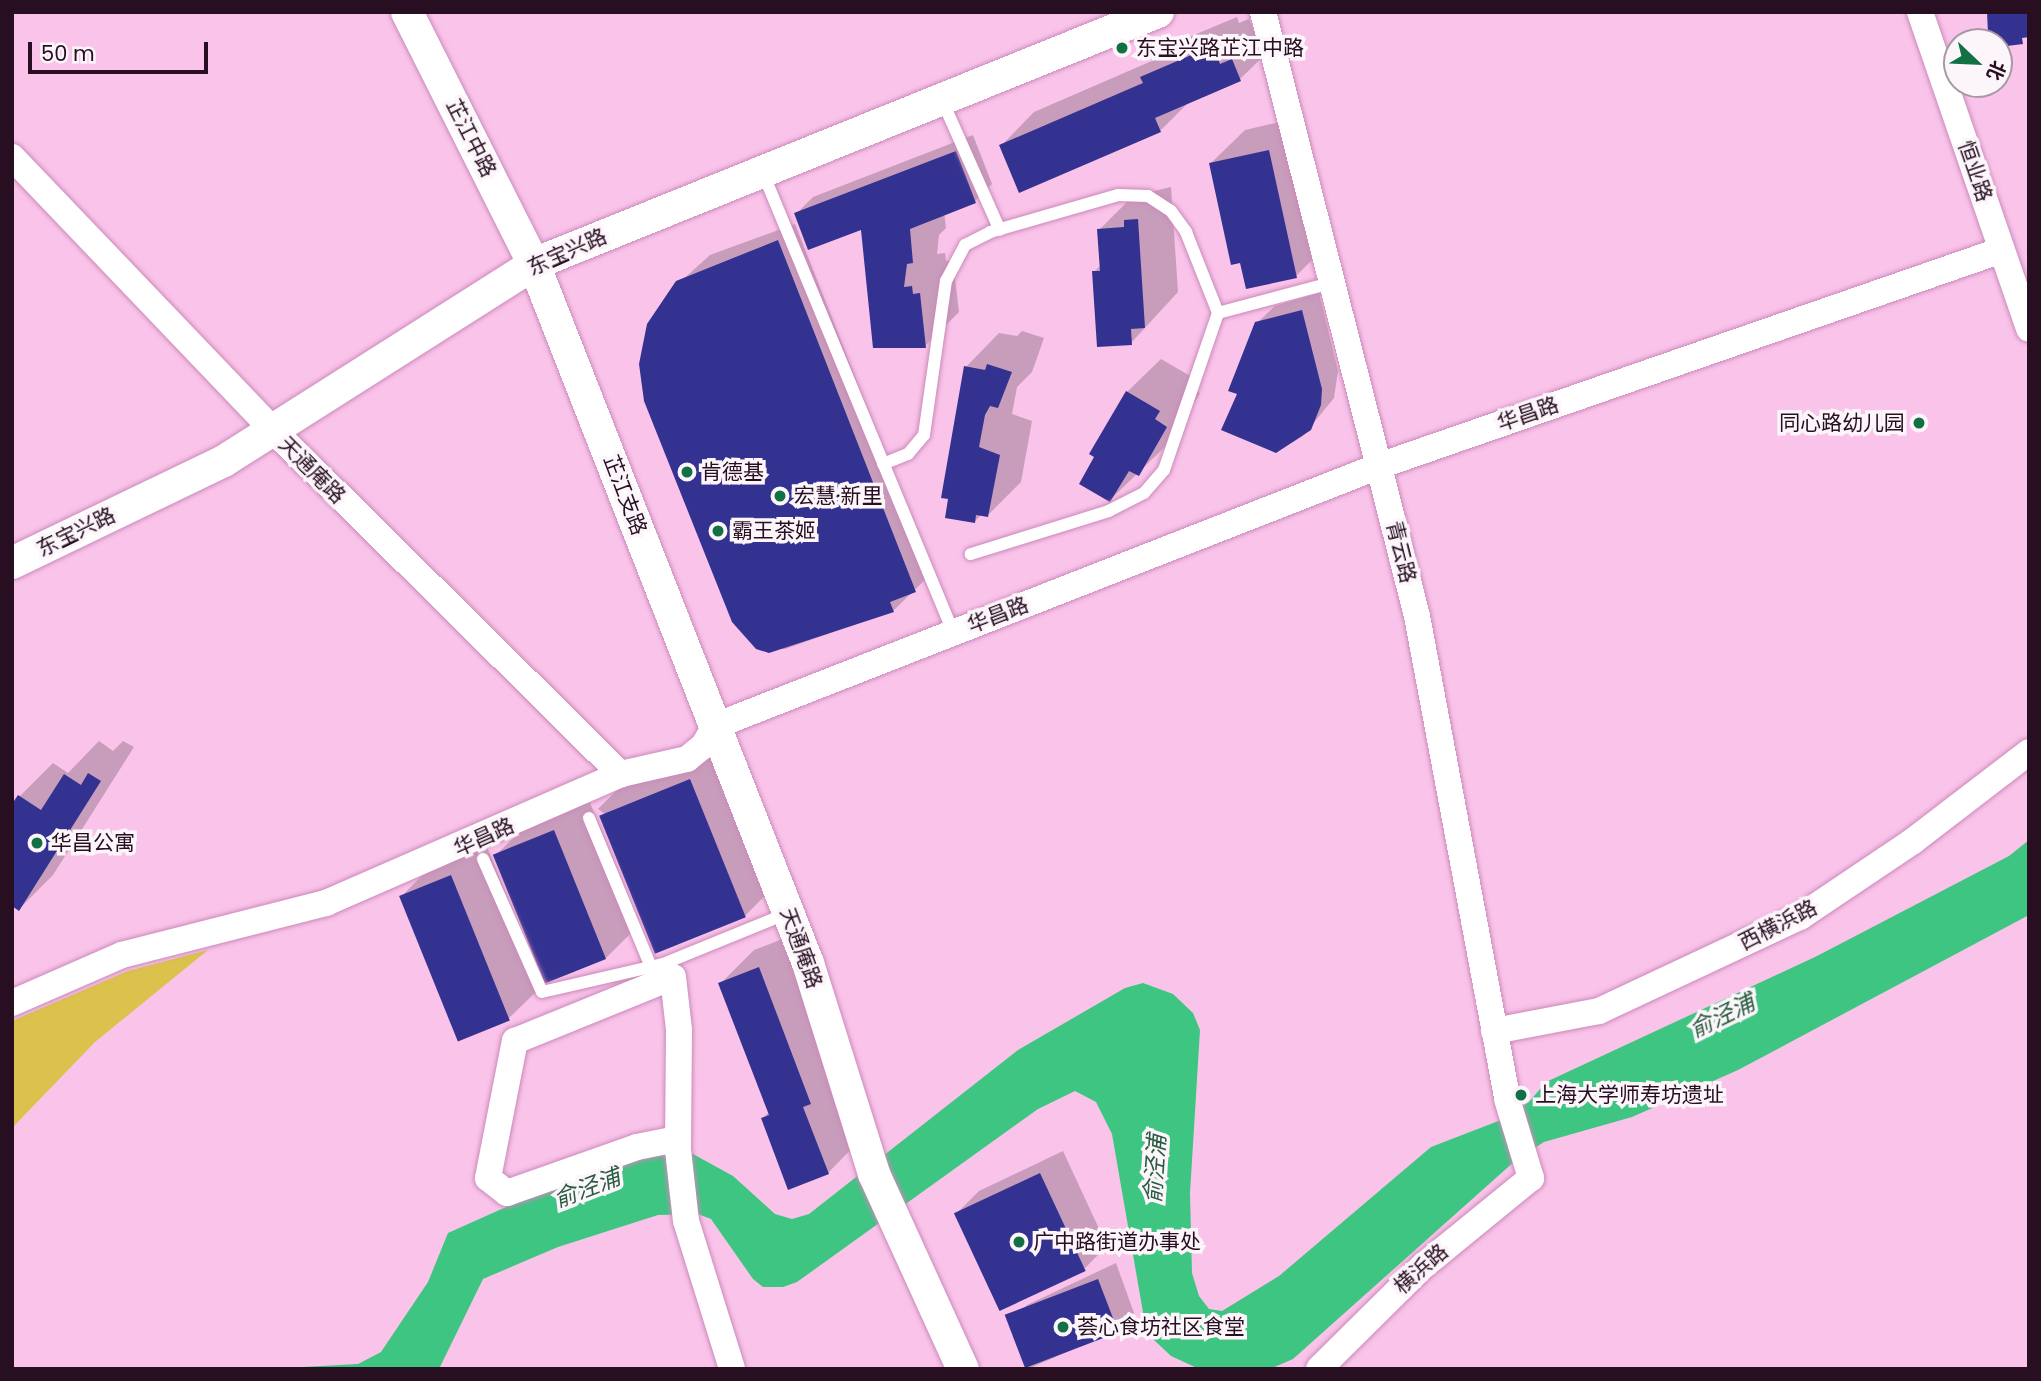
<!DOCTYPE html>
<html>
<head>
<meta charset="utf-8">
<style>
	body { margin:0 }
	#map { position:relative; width:2041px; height:1381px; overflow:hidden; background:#fac3ea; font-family:Poppins,"Noto Sans SC",sans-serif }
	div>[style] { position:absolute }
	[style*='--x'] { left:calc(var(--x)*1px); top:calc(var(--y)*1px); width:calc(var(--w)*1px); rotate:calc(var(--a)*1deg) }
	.green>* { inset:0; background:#dbc24c }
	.water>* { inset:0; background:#3ec582 }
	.shadow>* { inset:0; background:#0003 }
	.building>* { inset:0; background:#333291; transform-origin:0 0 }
	.roads { filter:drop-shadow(0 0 2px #ca8ab9) drop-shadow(0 0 2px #ca8ab9) }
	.service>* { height:12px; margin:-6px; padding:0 6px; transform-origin:6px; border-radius:6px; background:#fff }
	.minor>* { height:26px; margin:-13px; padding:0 13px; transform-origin:13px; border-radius:13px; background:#fff }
	.tertiary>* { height:32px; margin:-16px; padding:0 16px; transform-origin:16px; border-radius:16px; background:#fff }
	.dots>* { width:19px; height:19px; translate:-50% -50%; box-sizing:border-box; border:4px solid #fcf5fa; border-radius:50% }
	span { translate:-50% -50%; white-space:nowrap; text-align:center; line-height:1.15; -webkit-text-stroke:7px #fcf5fa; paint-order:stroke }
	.poi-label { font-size:21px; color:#270f21 }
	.left { translate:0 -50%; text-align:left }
	.right { translate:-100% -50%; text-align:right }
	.street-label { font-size:21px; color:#270f21 }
	.water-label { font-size:23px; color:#285b3f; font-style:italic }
	.frame { position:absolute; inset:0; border:14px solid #270f21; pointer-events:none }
	.north { position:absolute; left:1943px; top:28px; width:70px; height:70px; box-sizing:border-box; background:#fcf5fa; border:2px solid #a799a3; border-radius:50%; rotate:113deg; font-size:19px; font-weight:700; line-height:28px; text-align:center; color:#270f21 }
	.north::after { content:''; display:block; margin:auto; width:24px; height:32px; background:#127045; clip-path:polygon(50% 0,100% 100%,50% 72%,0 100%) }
	.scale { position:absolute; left:28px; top:42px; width:180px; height:32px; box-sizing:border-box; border:4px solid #270f21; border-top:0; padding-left:9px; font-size:21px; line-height:24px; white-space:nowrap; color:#270f21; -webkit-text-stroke:5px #fcf5fa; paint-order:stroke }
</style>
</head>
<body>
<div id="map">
	<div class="green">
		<div style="clip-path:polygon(208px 950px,95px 1042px,12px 1128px,12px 1021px,128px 971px)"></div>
	</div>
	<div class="water">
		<div style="clip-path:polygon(2029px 840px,2029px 915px,1738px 1070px,1632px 1117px,1544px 1142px,1516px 1160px,1293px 1359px,1270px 1369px,1197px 1368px,1171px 1356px,1154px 1340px,1144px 1318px,1112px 1134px,1096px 1102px,1075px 1091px,1038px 1109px,797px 1282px,783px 1287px,763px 1287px,753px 1279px,711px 1219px,698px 1214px,658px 1215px,558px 1247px,483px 1279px,439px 1369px,266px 1369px,358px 1364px,381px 1352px,428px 1282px,448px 1233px,580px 1174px,657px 1155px,693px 1154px,733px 1176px,775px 1214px,792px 1219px,809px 1214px,1018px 1050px,1125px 988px,1143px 983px,1173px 994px,1193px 1013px,1200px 1030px,1190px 1193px,1192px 1273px,1199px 1296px,1209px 1309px,1222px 1311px,1279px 1276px,1431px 1147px,1501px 1120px,1529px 1102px,1546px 1082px,1817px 956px,2009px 856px)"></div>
	</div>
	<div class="shadow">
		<div style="clip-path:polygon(1237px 17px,1239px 23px,1249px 19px,1254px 31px,1266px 26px,1274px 46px,1240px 79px,1190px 101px,1160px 131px,1001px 146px,1034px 112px,1161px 57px,1175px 43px)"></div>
		<div style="clip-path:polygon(1302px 117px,1329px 243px,1296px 276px,1211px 163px,1245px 130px)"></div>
		<div style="clip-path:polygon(973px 135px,992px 184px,975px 201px,944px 212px,946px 228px,939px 235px,937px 254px,945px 253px,946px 261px,953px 261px,959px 312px,925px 346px,862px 226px,796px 214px,813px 197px)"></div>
		<div style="clip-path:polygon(1171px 187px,1178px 292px,1131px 343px,1094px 272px,1101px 265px,1099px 230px,1133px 196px)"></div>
		<div style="clip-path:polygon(795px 224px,932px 573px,893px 611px,785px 649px,757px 647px,668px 293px,710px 255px)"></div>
		<div style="clip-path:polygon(1319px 293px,1338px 371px,1334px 398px,1303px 436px,1276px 452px,1239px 393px,1257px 323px,1275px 306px)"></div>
		<div style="clip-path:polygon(1022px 331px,1044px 338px,1032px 372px,1017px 387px,1012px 414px,1032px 421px,1021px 482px,988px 515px,982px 514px,974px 522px,966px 367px,999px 333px,1017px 336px)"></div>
		<div style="clip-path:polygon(1161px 359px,1192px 377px,1187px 386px,1200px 393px,1172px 440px,1110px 500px,1127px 392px)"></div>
		<div style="clip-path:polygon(99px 741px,113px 751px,123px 741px,134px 747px,53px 875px,19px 909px,19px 797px,53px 763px,68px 773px)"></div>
		<div style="clip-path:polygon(723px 746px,777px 883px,744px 917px,598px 809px,632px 775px)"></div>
		<div style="clip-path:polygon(588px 798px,640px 924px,606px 958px,495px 856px,528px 823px)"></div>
		<div style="clip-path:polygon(485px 842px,543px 985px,509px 1018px,459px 1039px,401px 897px,434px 863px)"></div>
		<div style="clip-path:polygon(793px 935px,861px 1139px,828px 1173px,763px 1118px,769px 1112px,720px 984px,754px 950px)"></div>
		<div style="clip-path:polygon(1063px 1151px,1107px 1246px,1084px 1269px,956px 1214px,979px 1191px)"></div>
		<div style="clip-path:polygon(1116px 1263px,1134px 1313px,1117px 1330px,1028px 1369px,1010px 1322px,1027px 1305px)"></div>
	</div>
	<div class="building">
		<div style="clip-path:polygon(1987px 12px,2029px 12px,2029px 37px,2022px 38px,2023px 44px,1999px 47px,1994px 33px,1988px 34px)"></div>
		<div style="clip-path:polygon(1203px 50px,1205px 55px,1215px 51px,1220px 64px,1232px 59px,1241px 81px,1155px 118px,1161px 132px,1019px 193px,999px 145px,1143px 83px,1140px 77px)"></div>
		<div style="clip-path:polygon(1269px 150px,1297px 278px,1246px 289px,1240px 263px,1231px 265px,1209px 163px)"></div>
		<div style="clip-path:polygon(956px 151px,976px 203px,910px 229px,913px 263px,907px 264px,904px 287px,912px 286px,913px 294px,920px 293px,926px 348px,873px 348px,861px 230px,808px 250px,794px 213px)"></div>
		<div style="clip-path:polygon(1138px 219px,1145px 328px,1131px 329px,1132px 345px,1097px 347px,1092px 271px,1100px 271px,1097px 229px,1124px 227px,1124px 220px)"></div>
		<div style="clip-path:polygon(778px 240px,916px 592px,890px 602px,894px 612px,769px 653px,756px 649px,732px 622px,644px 401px,639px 364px,647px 324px,676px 281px)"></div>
		<div style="clip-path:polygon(1302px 310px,1322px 389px,1321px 405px,1311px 430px,1276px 453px,1221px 430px,1237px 394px,1228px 391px,1255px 322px)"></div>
		<div style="clip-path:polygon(987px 364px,1012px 372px,998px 408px,990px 406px,985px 415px,979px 447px,1000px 455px,988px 517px,976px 515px,975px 523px,945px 518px,948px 499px,941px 498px,964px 366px,985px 370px)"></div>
		<div style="clip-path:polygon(1126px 391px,1160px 411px,1155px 419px,1167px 427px,1139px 476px,1129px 471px,1110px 502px,1079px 484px,1094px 457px,1089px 454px)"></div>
		<div style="clip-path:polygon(88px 773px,101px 781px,19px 911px,12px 906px,12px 804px,18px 795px,41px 810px,64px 774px,81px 785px)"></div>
		<div style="left:690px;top:779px;width:149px;height:98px;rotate:68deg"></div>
		<div style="left:554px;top:830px;width:139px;height:66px;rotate:68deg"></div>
		<div style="left:451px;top:875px;width:157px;height:56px;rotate:68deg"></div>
		<div style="clip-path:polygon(759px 967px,811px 1104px,803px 1107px,829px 1174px,788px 1190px,761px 1118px,769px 1115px,718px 983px)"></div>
		<div style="left:1040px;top:1173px;width:108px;height:95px;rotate:65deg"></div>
		<div style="left:1098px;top:1279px;width:57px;height:100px;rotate:69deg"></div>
	</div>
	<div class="roads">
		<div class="service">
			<div style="--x:942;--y:100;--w:142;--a:66"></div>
			<div style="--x:763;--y:173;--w:497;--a:67.5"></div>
			<div style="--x:1218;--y:313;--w:117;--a:-14.9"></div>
			<div style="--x:883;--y:464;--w:27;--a:-22"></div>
			<div style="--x:908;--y:454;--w:25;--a:-50"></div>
			<div style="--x:924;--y:435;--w:156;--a:-81.9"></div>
			<div style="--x:946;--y:281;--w:41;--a:-62.2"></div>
			<div style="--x:965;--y:245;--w:28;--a:-27"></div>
			<div style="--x:990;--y:232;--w:133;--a:-16.1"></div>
			<div style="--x:1118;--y:195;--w:30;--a:2"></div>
			<div style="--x:1148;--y:196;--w:27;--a:33"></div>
			<div style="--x:1171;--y:211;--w:26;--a:54"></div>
			<div style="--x:1186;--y:232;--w:87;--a:68.4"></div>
			<div style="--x:1218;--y:313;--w:166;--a:109"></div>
			<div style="--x:1164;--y:470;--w:30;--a:131"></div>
			<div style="--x:1144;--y:493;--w:39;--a:153"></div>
			<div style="--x:1109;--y:511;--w:145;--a:162.7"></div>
			<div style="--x:589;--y:818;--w:161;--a:67.4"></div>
			<div style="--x:483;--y:859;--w:145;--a:66.1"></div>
			<div style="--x:542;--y:992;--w:124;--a:-13"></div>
			<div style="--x:663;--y:964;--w:135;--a:-22.2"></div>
		</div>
		<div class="minor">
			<div style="--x:1263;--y:12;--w:623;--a:75.7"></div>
			<div style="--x:1417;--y:616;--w:491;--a:79.4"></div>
			<div style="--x:1507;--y:1099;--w:83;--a:73.1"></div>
			<div style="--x:1531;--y:1178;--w:139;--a:140.8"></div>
			<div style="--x:1423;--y:1266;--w:146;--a:135.3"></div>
			<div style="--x:1920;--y:12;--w:335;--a:71"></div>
			<div style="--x:12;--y:157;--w:379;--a:46.3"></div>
			<div style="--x:274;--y:431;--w:488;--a:44.7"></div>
			<div style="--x:12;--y:1003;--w:120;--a:-23.6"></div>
			<div style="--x:122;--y:955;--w:211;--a:-14.3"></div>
			<div style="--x:326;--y:903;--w:322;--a:-23.6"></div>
			<div style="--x:621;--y:774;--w:68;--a:-12.8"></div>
			<div style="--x:687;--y:759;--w:22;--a:-39"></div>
			<div style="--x:704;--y:745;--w:22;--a:-60"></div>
			<div style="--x:715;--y:726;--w:713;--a:-21.38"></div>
			<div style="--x:1379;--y:466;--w:659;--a:-19.12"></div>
			<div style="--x:1494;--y:1031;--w:107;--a:-10.8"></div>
			<div style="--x:1599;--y:1011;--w:222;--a:-25.1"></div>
			<div style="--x:1800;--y:917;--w:136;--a:-33.9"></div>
			<div style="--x:1913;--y:841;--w:146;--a:-37.5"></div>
			<div style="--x:677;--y:1139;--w:41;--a:168.7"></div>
			<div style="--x:637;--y:1147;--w:138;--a:160.5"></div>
			<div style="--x:507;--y:1193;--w:24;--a:-142"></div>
			<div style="--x:488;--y:1178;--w:140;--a:-78.9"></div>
			<div style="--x:515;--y:1041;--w:170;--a:-22.1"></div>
			<div style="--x:673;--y:977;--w:53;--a:83.5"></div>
			<div style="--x:679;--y:1030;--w:120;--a:90.5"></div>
			<div style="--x:678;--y:1150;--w:71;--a:83.6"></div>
			<div style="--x:686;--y:1221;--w:155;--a:72.7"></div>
		</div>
		<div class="tertiary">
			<div style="--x:407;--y:12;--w:282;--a:63.3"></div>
			<div style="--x:534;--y:264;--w:751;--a:68.6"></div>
			<div style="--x:808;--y:963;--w:221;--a:72.6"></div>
			<div style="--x:874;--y:1174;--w:214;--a:65.5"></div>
			<div style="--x:12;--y:563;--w:235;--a:-25.7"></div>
			<div style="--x:224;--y:461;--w:367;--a:-32.4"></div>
			<div style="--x:534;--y:264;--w:673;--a:-21.99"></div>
		</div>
	</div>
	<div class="dots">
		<div style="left:1122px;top:48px;background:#127045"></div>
		<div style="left:1919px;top:423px;background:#127045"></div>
		<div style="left:687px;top:472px;background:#127045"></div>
		<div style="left:780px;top:496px;background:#127045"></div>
		<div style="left:718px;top:531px;background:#127045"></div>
		<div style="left:37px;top:843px;background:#127045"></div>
		<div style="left:1521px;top:1095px;background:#127045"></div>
		<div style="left:1019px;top:1242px;background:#127045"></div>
		<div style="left:1063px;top:1327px;background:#127045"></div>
	</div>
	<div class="poi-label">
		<span class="left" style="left:1136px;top:48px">东宝兴路芷江中路</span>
		<span class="right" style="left:1905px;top:423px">同心路幼儿园</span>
		<span class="left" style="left:701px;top:472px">肯德基</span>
		<span class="left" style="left:794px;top:496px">宏慧·新里</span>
		<span class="left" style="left:732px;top:531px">霸王茶姬</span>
		<span class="left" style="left:51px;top:843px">华昌公寓</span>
		<span class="left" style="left:1535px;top:1095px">上海大学师寿坊遗址</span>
		<span class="left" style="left:1033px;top:1242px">广中路街道办事处</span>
		<span class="left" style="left:1077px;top:1327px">荟心食坊社区食堂</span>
	</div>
	<div class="street-label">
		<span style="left:471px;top:138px;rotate:63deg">芷江中路</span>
		<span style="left:1975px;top:171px;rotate:71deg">恒业路</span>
		<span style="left:567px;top:252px;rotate:-24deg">东宝兴路</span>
		<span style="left:1528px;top:414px;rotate:-19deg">华昌路</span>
		<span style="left:312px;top:470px;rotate:45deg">天通庵路</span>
		<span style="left:625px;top:495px;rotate:69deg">芷江支路</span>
		<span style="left:76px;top:532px;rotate:-26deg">东宝兴路</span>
		<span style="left:1401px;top:552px;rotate:76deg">青云路</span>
		<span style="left:998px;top:615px;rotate:-21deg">华昌路</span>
		<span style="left:484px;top:837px;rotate:-24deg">华昌路</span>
		<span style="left:1778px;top:925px;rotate:-27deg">西横浜路</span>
		<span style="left:801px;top:948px;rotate:70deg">天通庵路</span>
		<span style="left:1421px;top:1269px;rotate:-41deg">横浜路</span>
	</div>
	<div class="water-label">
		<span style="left:1722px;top:1016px;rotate:-26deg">俞泾浦</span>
		<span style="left:1155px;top:1169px;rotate:-86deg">俞泾浦</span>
		<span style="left:587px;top:1188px;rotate:-21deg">俞泾浦</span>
	</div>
	<div class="frame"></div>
	<div class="north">北</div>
	<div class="scale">50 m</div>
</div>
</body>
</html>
